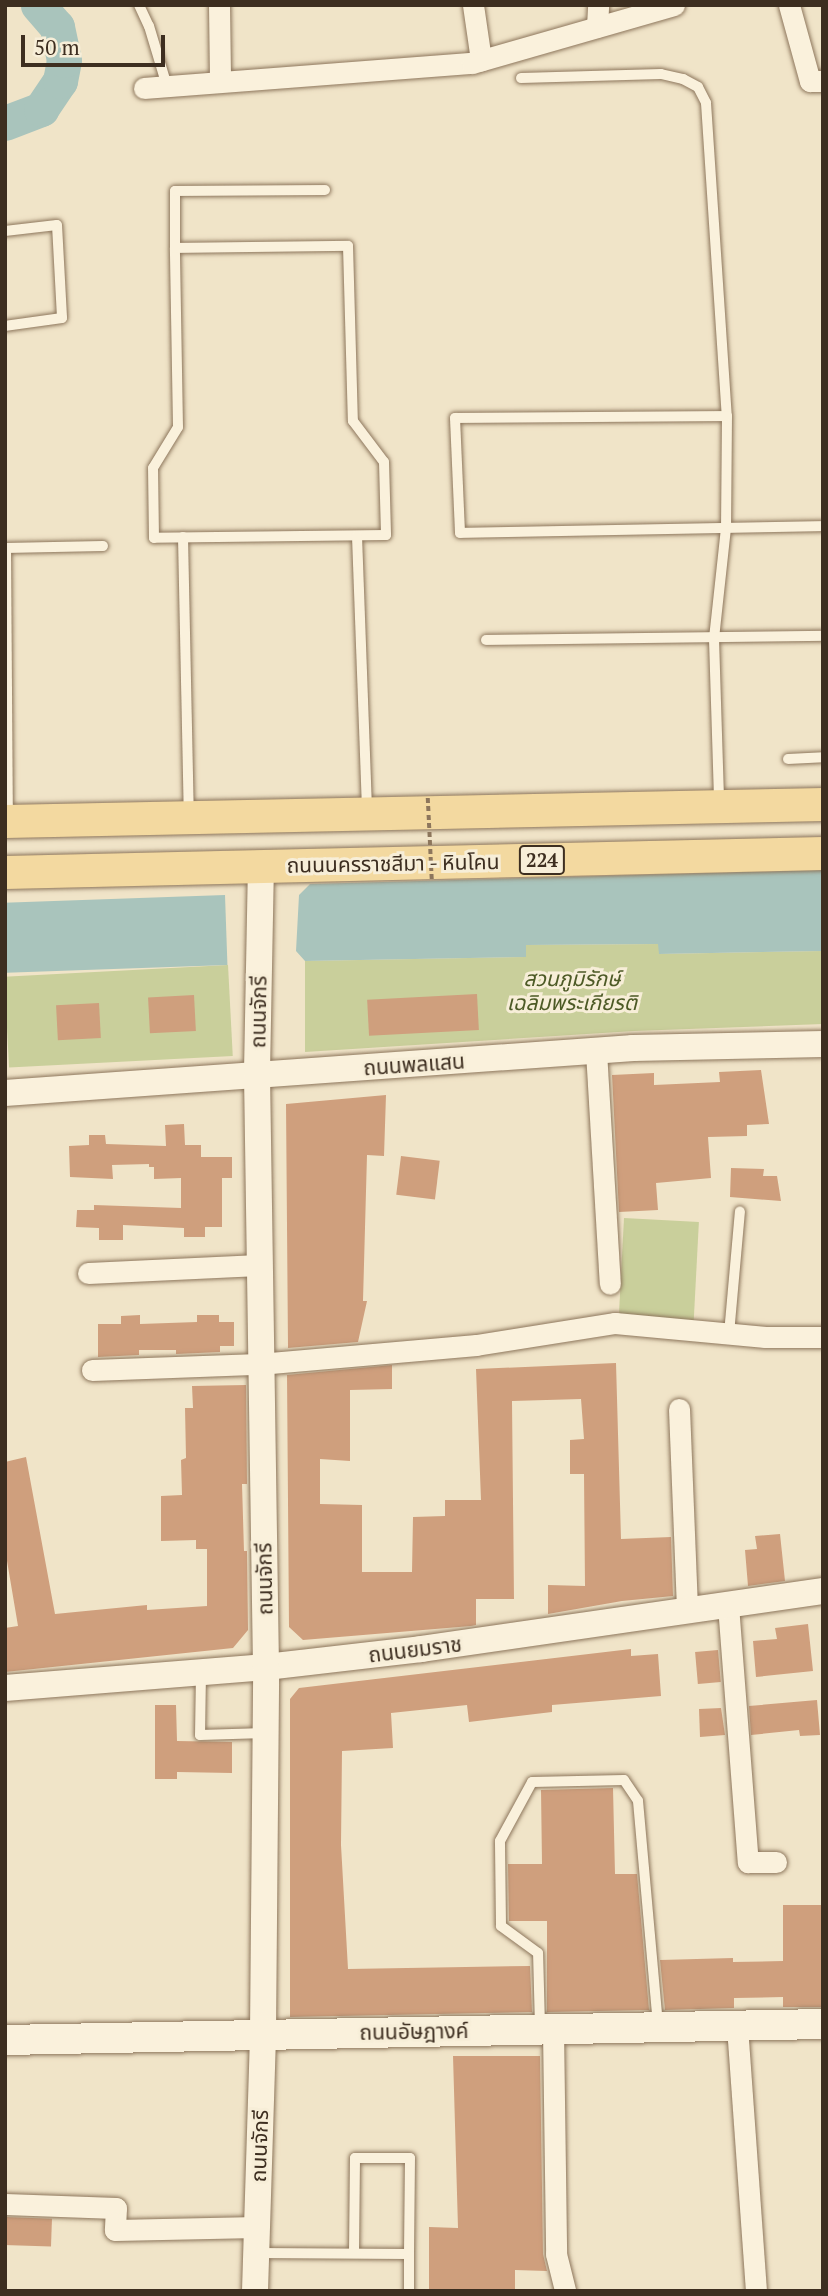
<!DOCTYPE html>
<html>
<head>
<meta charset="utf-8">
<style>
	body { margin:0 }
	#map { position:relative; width:828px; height:2296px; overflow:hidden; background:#f0e4c8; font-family:"PT Serif","Noto Sans Thai",serif }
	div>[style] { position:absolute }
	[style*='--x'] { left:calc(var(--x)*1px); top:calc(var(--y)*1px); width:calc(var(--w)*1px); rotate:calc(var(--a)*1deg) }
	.green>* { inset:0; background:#c9cf9b; transform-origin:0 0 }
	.water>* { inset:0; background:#a9c4bc; transform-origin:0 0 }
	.river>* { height:35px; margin:-17.5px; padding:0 17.5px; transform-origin:17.5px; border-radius:17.5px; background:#a9c4bc }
	.building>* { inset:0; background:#cf9f7d; transform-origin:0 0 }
	.roads { filter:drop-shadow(0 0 2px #8d765c) drop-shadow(0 0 2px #8d765c) }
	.service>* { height:10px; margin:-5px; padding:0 5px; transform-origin:5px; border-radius:5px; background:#faf1dc }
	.minor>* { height:21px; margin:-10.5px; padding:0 10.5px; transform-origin:10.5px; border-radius:10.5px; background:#faf1dc }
	.tertiary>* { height:26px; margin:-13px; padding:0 13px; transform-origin:13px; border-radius:13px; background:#faf1dc }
	.secondary>* { height:30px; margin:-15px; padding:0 15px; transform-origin:15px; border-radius:15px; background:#faf1dc }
	.primary>* { height:33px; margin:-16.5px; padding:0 16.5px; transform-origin:16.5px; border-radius:16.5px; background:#f3d9a0 }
	.path-bridge>* { height:3.5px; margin-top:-1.75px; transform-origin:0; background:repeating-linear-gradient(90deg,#8d765c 0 5px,transparent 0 8.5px) }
	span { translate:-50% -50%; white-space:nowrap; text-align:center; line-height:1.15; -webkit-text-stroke:6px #f7eed8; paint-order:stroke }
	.shield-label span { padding:2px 5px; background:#f7eed8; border:2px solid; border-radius:5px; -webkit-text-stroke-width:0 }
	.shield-label { font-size:19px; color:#3d2e20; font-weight:700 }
	.street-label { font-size:21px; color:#3d2e20 }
	.park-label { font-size:21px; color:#4d5a26; font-style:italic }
	.frame { position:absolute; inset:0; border:7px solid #3d2e20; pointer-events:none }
	.scale { position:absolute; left:21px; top:35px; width:144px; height:32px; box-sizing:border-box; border:4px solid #3d2e20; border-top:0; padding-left:9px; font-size:21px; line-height:24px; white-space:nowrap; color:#3d2e20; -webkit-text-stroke:5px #f7eed8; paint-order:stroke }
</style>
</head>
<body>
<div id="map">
	<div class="green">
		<div style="clip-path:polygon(659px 944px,659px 954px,823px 951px,823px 1024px,634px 1031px,305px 1052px,305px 961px,525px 957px,526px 945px)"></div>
		<div style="left:228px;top:965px;width:91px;height:224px;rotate:87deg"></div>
		<div style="left:624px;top:1218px;width:75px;height:99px;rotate:3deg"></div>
	</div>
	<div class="water">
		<div style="clip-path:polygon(823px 870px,823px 951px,659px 954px,658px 944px,526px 945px,526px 957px,305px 961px,296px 951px,299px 895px,310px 884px)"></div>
		<div style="left:225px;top:895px;width:70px;height:221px;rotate:88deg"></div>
	</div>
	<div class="river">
		<div style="--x:5;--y:123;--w:39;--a:-21"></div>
		<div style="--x:41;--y:109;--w:34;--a:-56"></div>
		<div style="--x:60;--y:81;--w:21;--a:-79"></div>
		<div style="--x:64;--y:60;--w:34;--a:-102"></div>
		<div style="--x:57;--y:27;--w:29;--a:-131"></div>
	</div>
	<div class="building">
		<div style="left:477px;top:994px;width:36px;height:110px;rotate:87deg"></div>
		<div style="left:194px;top:995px;width:36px;height:46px;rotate:87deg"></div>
		<div style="left:99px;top:1003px;width:35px;height:43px;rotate:87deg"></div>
		<div style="clip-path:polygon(761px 1070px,769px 1124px,747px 1125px,747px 1136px,708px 1137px,711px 1178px,656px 1183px,658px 1210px,619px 1212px,612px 1075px,654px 1073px,654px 1085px,720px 1082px,719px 1072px)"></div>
		<div style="clip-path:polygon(386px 1095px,384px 1156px,367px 1155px,363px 1301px,367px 1301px,358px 1342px,288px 1348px,286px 1104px)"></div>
		<div style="clip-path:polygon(184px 1124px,185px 1145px,201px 1145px,201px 1157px,232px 1157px,232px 1178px,222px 1178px,222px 1227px,205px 1227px,205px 1237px,184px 1237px,184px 1228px,123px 1225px,123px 1240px,99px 1240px,99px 1228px,76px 1227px,77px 1210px,94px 1210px,94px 1205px,181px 1208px,181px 1178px,154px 1179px,154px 1167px,149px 1167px,149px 1164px,112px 1165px,113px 1179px,70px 1177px,69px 1146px,89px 1145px,89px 1135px,105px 1135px,106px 1144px,166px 1146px,165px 1125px)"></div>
		<div style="left:401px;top:1156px;width:39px;height:39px;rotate:7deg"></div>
		<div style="clip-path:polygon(731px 1168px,764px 1169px,763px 1176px,777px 1176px,781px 1201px,730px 1197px)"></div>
		<div style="clip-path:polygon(140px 1315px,140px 1324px,197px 1322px,197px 1315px,219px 1315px,219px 1322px,234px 1322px,234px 1346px,220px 1346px,220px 1352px,176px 1354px,176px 1350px,139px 1350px,139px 1355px,98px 1357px,98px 1324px,121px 1324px,121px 1316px)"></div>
		<div style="clip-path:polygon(616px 1363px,621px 1539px,671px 1537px,673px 1596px,622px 1601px,548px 1614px,548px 1585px,585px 1586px,584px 1474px,570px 1474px,570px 1440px,584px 1439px,581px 1399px,512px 1401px,514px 1599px,476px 1599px,476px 1625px,471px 1626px,303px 1640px,289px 1627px,287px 1375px,392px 1365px,392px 1389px,350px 1390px,350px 1461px,320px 1459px,320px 1504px,362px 1505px,362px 1572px,412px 1572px,413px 1517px,445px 1516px,445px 1500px,481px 1500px,476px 1369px)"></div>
		<div style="clip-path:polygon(246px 1385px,247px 1484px,242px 1484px,244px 1551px,247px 1551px,248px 1630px,233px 1648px,5px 1672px,5px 1628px,18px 1626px,5px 1549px,5px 1462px,26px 1457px,55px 1614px,147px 1605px,147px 1610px,207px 1606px,207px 1549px,196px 1549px,196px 1540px,161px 1541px,161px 1496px,182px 1495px,181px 1460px,186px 1458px,185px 1408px,193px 1408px,192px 1386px)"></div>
		<div style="clip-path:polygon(780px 1534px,785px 1581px,748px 1586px,745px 1550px,757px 1549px,755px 1536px)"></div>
		<div style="clip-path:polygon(808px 1624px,813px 1671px,756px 1677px,753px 1641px,777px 1639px,775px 1628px)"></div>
		<div style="clip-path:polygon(631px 1649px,631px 1656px,658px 1654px,661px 1696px,552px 1705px,552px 1712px,469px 1722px,467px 1705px,391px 1713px,393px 1748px,342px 1751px,341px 1845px,348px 1969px,530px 1966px,532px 2012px,290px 2017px,290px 1699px,299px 1688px)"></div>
		<div style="left:718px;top:1650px;width:32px;height:23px;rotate:85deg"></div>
		<div style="clip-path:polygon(817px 1700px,820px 1735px,800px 1736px,799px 1730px,751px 1735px,749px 1706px)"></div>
		<div style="clip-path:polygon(155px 1705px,176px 1705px,177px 1741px,232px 1742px,232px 1773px,177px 1772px,177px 1779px,155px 1779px)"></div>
		<div style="clip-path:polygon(721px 1708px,725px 1735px,700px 1737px,699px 1709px)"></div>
		<div style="clip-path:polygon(613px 1788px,615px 1874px,637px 1874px,649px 2010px,547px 2012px,547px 1921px,509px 1921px,508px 1864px,542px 1864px,541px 1790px)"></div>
		<div style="clip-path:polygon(783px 1905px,822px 1905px,823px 2007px,783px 2007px,783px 1997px,734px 1998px,734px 2008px,665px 2010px,660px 1960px,733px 1958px,733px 1962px,783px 1961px)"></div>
		<div style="clip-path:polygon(453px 2056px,540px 2056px,543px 2254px,547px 2271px,515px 2270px,515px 2291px,429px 2291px,429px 2227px,458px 2228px)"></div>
		<div style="left:5px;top:2217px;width:47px;height:28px;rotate:2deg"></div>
	</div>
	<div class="roads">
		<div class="service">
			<div style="--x:139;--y:5;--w:23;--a:65"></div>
			<div style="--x:149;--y:26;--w:63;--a:73.3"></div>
			<div style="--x:521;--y:78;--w:140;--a:-1.6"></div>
			<div style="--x:661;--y:74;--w:23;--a:13"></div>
			<div style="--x:683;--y:79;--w:17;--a:28"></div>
			<div style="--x:698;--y:87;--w:18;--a:63"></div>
			<div style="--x:706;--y:103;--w:314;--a:86.2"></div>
			<div style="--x:727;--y:416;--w:112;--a:90.5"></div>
			<div style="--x:726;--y:528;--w:112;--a:96.2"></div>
			<div style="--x:714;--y:639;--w:162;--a:88.2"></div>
			<div style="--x:5;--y:231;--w:52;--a:-6.6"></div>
			<div style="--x:57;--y:225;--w:93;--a:86.9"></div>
			<div style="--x:62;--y:318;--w:58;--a:172"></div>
			<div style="--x:175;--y:248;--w:173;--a:-0.7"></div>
			<div style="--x:348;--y:246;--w:175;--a:88.4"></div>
			<div style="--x:353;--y:421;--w:51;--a:52.9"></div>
			<div style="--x:384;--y:462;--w:73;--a:88.4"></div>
			<div style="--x:386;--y:535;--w:232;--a:179.3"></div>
			<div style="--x:154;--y:538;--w:70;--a:-90.8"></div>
			<div style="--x:153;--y:468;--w:48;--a:-58.6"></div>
			<div style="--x:178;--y:427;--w:179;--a:-91"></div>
			<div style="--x:175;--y:248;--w:57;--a:-90"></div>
			<div style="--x:175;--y:191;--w:150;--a:-0.4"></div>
			<div style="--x:727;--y:416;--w:272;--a:179.6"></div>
			<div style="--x:455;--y:418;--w:115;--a:87.5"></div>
			<div style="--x:460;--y:533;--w:363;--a:-1.1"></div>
			<div style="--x:357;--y:536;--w:273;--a:87.9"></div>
			<div style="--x:183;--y:537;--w:277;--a:88.8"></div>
			<div style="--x:5;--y:548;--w:98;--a:-1.2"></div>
			<div style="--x:6;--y:548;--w:270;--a:89.6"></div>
			<div style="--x:486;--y:640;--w:337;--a:-0.7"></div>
			<div style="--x:788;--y:759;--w:35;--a:-3"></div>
			<div style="--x:729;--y:1334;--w:123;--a:-84.9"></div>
			<div style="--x:201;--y:1673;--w:62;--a:90.9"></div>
			<div style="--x:200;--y:1735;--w:65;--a:-1.8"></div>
			<div style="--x:540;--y:2027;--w:74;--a:-91.5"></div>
			<div style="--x:538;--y:1953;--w:46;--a:-143.9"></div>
			<div style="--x:501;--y:1926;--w:85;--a:-90.7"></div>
			<div style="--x:500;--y:1841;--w:67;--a:-61.5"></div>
			<div style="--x:532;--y:1782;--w:92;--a:-1.2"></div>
			<div style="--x:624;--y:1780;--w:25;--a:56"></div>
			<div style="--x:638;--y:1801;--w:225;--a:84.9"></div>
			<div style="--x:256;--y:2253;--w:153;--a:0.4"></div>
			<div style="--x:409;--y:2254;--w:37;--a:90"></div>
			<div style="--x:354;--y:2253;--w:95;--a:-89.4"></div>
			<div style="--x:355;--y:2158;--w:55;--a:0"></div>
			<div style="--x:410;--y:2158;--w:96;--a:90.6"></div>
		</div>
		<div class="minor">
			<div style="--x:219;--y:5;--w:76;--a:89.2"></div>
			<div style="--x:473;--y:5;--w:56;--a:81.7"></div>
			<div style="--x:789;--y:5;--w:79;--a:74.6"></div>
			<div style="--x:810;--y:81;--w:13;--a:0"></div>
			<div style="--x:597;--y:27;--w:22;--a:-87"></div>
			<div style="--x:144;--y:88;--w:329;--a:-4.4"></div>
			<div style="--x:472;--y:63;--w:210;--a:-16"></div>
			<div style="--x:596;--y:1051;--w:233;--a:86.6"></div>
			<div style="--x:88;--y:1273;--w:171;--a:-2.7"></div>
			<div style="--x:92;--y:1370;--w:167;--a:-2.1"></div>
			<div style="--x:259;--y:1364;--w:218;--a:-5"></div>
			<div style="--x:476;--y:1345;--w:141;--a:-9"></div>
			<div style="--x:615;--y:1323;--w:151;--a:5.3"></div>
			<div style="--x:765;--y:1337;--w:58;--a:0"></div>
			<div style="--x:679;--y:1409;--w:201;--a:87.7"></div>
			<div style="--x:728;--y:1605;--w:258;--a:85.6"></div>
			<div style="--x:748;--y:1862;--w:28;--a:0"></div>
			<div style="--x:737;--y:2026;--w:266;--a:85.9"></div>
			<div style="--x:553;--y:2029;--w:225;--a:89.2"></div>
			<div style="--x:556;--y:2254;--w:38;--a:76"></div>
			<div style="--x:5;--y:2204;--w:111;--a:2.1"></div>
			<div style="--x:116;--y:2208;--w:22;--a:93"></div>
			<div style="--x:115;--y:2230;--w:142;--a:-1.2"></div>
		</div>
		<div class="tertiary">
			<div style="--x:5;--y:1093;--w:630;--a:-4.1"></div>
			<div style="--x:633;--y:1048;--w:190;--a:-1.2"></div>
			<div style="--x:5;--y:1688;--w:262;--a:-4.6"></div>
			<div style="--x:266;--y:1667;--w:156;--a:-6.6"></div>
			<div style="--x:421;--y:1649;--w:406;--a:-8.2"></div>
			<div style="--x:255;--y:2291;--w:257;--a:-88.2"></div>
			<div style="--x:263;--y:2034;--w:367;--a:-89.5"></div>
			<div style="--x:266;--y:1667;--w:595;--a:-90.87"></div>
			<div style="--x:257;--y:1072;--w:206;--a:-88.9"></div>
		</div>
		<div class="secondary">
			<div style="--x:5;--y:2040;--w:818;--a:-1.12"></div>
		</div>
		<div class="primary">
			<div style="--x:5;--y:821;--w:818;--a:-1.19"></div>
			<div style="--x:5;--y:872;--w:818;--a:-1.33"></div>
		</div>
	</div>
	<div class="path-bridge">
		<div style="--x:428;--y:798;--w:82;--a:87.2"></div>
	</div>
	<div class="shield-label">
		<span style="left:542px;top:860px">224</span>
	</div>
	<div class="street-label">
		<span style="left:393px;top:863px;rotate:-1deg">ถนนนครราชสีมา - หินโคน</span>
		<span style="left:258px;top:1012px;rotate:-89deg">ถนนจักรี</span>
		<span style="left:414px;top:1064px;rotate:-4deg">ถนนพลแสน</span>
		<span style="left:264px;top:1579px;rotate:-91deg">ถนนจักรี</span>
		<span style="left:415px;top:1649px;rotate:-7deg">ถนนยมราช</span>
		<span style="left:414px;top:2031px;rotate:-1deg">ถนนอัษฎางค์</span>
		<span style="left:259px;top:2146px;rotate:-88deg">ถนนจักรี</span>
	</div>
	<div class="park-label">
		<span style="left:572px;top:990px">สวนภูมิรักษ์<br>เฉลิมพระเกียรติ</span>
	</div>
	<div class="frame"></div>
	<div class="scale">50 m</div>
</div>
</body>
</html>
